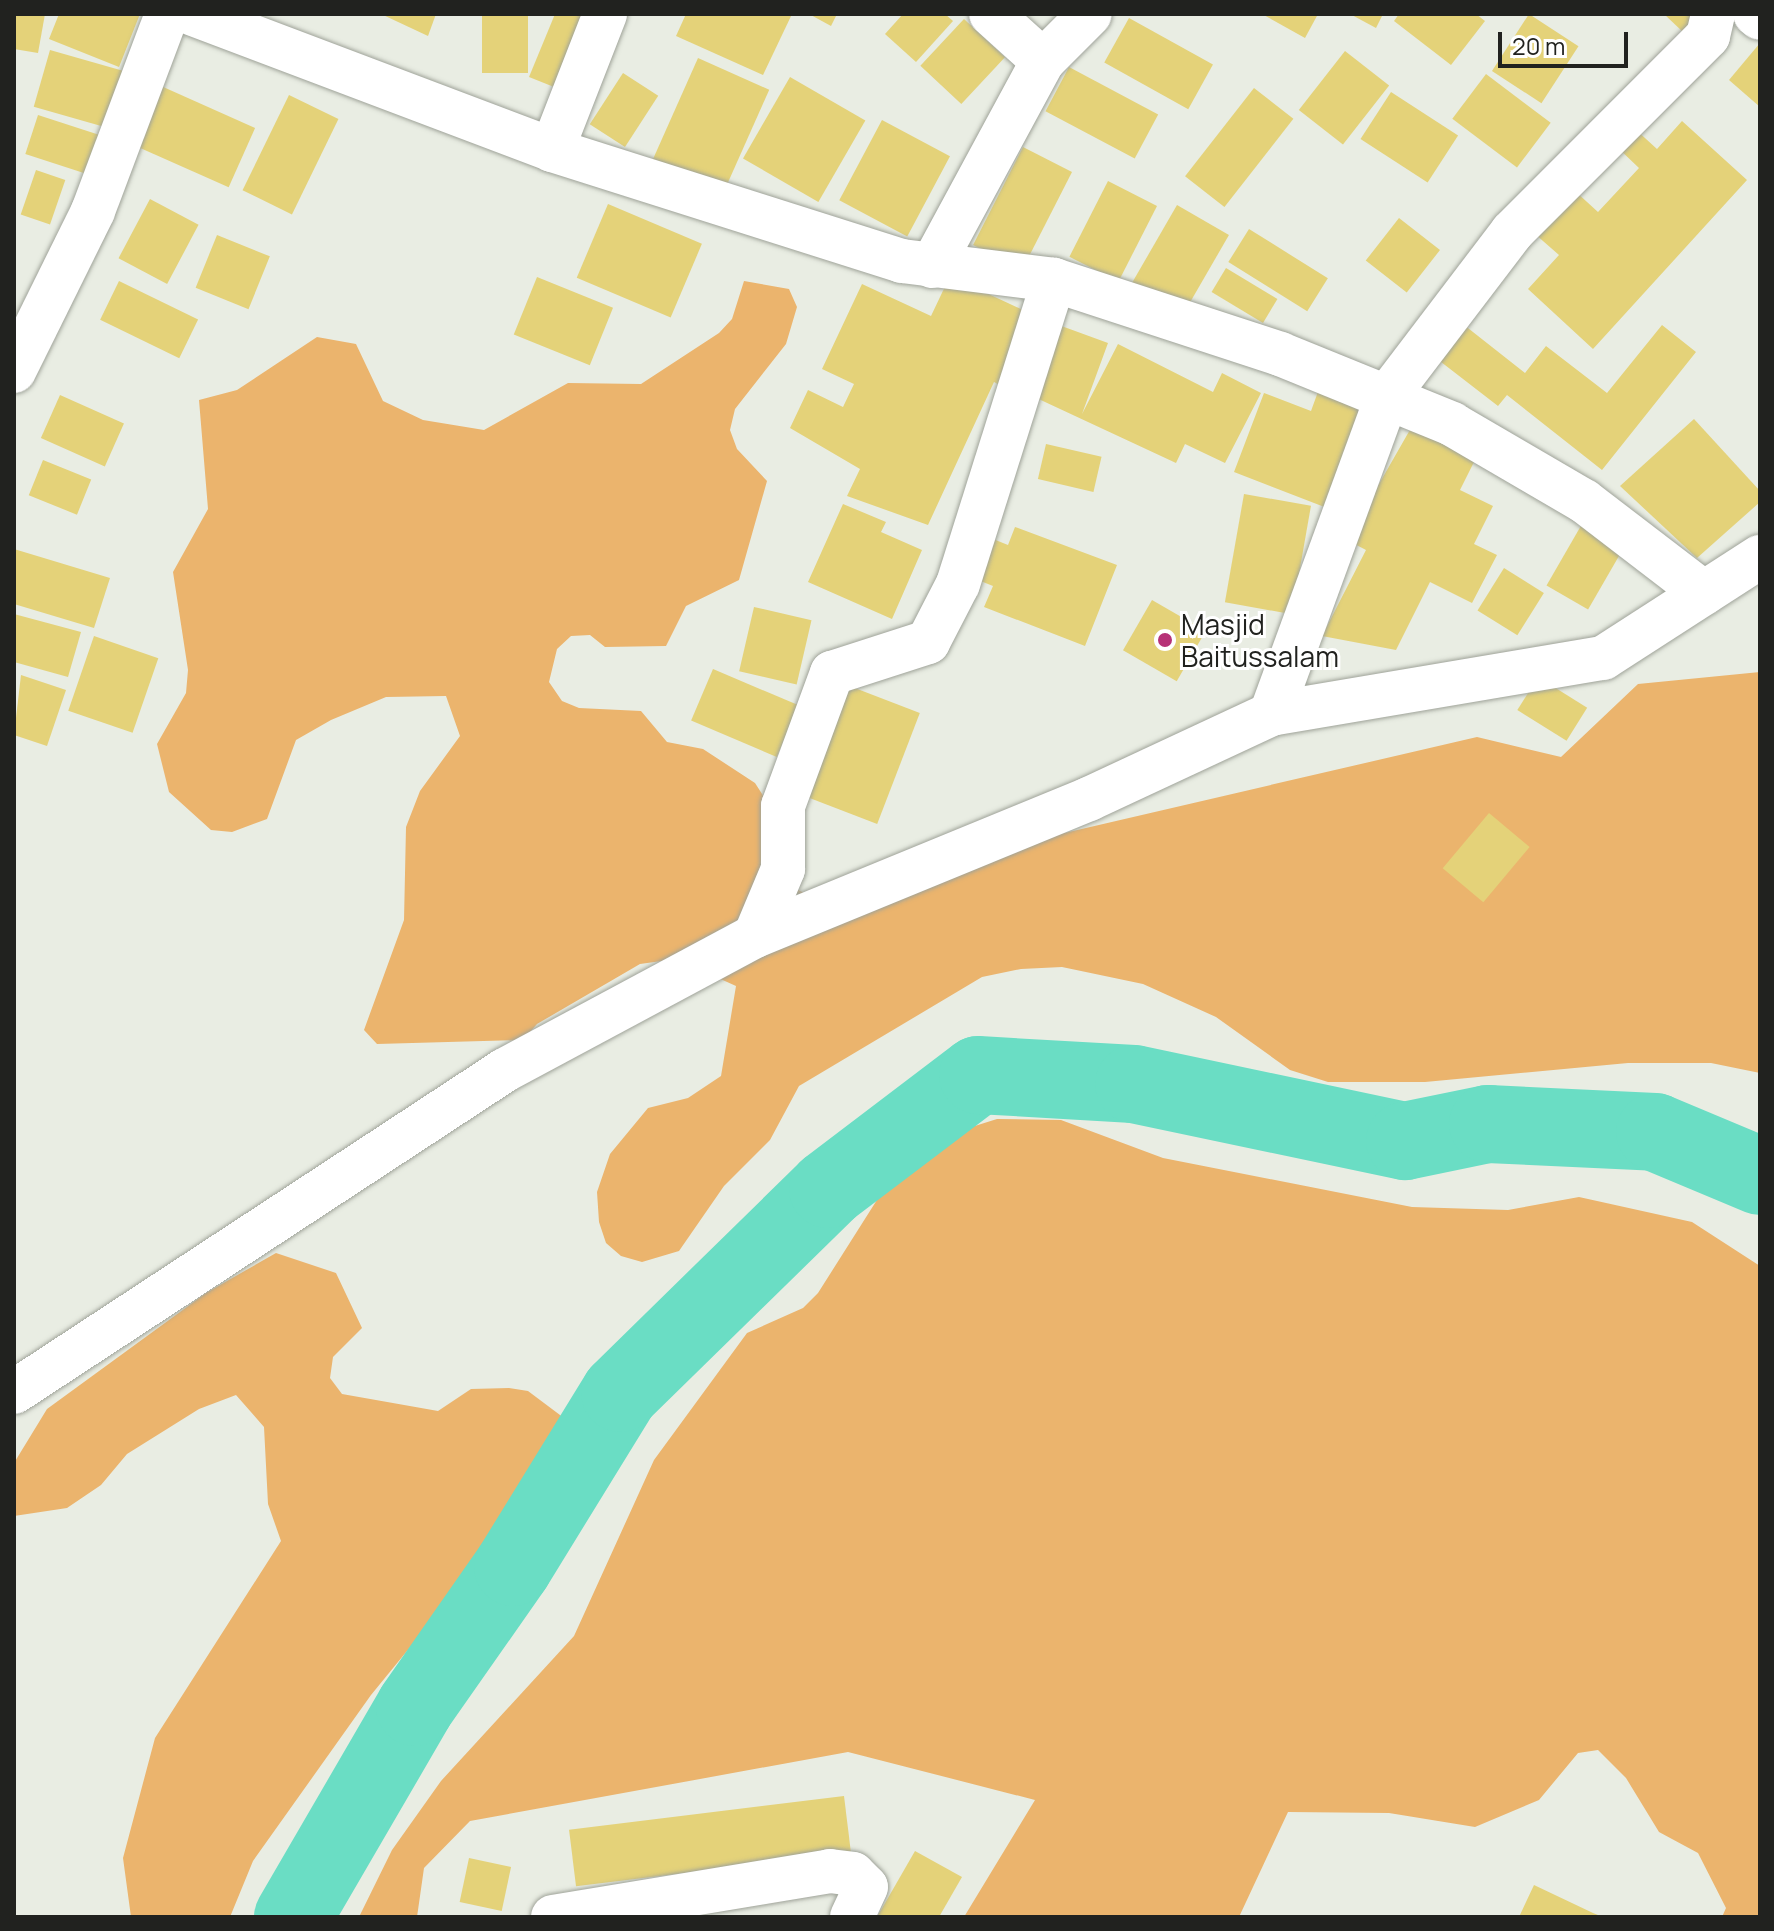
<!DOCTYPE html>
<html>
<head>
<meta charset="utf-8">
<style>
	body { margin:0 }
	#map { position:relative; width:1774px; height:1931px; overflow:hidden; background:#e9ede3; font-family:Manrope,sans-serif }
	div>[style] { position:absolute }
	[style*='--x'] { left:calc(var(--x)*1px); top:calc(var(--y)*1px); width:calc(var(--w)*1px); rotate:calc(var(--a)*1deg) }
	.green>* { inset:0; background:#ebb46d }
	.river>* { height:78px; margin:-39px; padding:0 39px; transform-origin:39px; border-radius:39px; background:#6addc4 }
	.building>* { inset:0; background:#e4d279; transform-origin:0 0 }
	.roads { filter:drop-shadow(0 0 2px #9fa399) drop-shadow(0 0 2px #9fa399) }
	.street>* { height:44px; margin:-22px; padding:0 22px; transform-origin:22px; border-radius:22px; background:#fff }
	.dots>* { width:22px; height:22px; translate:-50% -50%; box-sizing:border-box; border:4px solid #fff; border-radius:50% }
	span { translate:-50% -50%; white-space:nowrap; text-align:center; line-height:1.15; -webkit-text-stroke:6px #fff; paint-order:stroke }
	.poi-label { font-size:28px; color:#21221f }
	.left { translate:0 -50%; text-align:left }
	.frame { position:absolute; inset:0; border:16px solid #21221f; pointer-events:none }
	.scale { position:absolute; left:1498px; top:32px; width:130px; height:36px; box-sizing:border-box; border:4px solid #21221f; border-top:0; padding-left:10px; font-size:24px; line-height:28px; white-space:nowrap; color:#21221f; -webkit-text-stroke:6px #fff; paint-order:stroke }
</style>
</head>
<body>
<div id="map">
	<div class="green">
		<div style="clip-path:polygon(744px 281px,789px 289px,797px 307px,786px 344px,735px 409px,730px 430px,737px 449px,767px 481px,739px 580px,686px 606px,666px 646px,605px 647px,590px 635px,571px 636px,557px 649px,549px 682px,562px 701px,579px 708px,641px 711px,667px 742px,703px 749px,755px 783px,766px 800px,760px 872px,855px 917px,978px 853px,1477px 737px,1561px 757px,1638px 684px,1760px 672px,1760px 1073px,1711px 1063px,1628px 1063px,1425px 1082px,1328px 1082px,1290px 1070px,1216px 1017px,1143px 984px,1062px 967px,1021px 969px,982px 977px,799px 1086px,770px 1140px,724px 1186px,679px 1251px,642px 1262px,621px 1256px,606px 1243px,599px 1222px,597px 1192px,610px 1154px,648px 1108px,688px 1098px,721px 1076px,736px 986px,676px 959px,640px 964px,537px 1024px,523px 1040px,377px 1044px,364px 1030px,404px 920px,406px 827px,420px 791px,460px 736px,446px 696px,386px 697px,331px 720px,296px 740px,267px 819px,232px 832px,211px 830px,169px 792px,157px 744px,186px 693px,188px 670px,173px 572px,208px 509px,199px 400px,237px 390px,317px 337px,356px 344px,383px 401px,423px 420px,484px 430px,568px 383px,641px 384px,719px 333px,732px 319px)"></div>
		<div style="clip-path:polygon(997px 1119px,1061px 1120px,1163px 1158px,1412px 1207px,1508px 1210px,1579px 1197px,1692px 1222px,1760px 1266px,1760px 1917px,1722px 1917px,1726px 1908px,1698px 1853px,1659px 1832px,1626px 1778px,1598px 1750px,1578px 1753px,1539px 1800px,1475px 1827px,1389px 1813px,1288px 1812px,1239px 1917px,964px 1917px,1035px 1800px,848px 1752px,470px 1821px,424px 1868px,417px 1917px,359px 1917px,392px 1850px,441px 1781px,574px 1636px,654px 1460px,747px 1333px,803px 1308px,818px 1293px,882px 1192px,940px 1137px)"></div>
		<div style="clip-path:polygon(276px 1253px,336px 1273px,362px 1328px,333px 1357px,330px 1378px,342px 1394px,438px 1411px,471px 1389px,509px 1388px,528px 1391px,568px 1421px,483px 1571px,438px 1613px,371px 1695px,253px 1861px,230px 1917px,131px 1917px,123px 1858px,155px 1738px,281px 1541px,268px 1504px,264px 1427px,236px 1395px,199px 1409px,127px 1454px,101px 1485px,67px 1508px,14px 1516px,14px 1463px,47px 1409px,206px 1293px)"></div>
	</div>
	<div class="river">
		<div style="--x:293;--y:1917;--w:243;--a:-59.8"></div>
		<div style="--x:415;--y:1707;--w:171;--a:-55"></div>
		<div style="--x:513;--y:1567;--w:204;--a:-58.4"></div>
		<div style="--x:620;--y:1393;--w:291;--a:-44.4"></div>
		<div style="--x:828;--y:1189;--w:188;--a:-37.2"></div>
		<div style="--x:978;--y:1075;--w:156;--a:3.3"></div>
		<div style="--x:1134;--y:1084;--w:277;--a:11.9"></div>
		<div style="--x:1405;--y:1141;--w:85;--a:-11.6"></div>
		<div style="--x:1488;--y:1124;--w:167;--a:2.7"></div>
		<div style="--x:1655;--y:1132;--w:114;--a:22.7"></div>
	</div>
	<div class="building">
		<div style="clip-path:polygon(14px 14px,45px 14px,38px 53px,14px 49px)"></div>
		<div style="clip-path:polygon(59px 14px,140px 14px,119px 67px,49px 39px)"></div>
		<div style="clip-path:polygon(381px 14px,436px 14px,428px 36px)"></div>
		<div style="left:482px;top:14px;width:46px;height:59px"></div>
		<div style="clip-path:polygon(555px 14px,597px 14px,564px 91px,529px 77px)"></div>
		<div style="clip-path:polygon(686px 14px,792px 14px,763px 75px,676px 36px)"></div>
		<div style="clip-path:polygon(809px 14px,837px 14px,831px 26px)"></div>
		<div style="clip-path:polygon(903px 14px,945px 14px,953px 21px,916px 62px,885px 34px)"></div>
		<div style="clip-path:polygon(1262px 14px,1318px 14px,1305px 38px)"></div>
		<div style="clip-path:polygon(1350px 14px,1383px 14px,1376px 28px)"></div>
		<div style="clip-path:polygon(1399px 14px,1476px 14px,1485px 21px,1451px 65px,1394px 21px)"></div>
		<div style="left:1529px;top:14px;width:59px;height:68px;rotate:33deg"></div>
		<div style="clip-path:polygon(1664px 14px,1703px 14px,1684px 33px)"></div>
		<div style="left:1129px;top:18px;width:96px;height:51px;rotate:29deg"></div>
		<div style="left:964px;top:19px;width:56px;height:64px;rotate:43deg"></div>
		<div style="clip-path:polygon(1760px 43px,1760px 107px,1729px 80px)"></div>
		<div style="left:50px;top:50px;width:82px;height:59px;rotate:16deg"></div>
		<div style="left:1345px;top:51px;width:56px;height:75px;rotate:38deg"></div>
		<div style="left:698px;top:58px;width:78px;height:119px;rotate:24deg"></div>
		<div style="left:1069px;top:67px;width:101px;height:50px;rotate:28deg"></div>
		<div style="left:623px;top:73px;width:42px;height:61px;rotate:33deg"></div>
		<div style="left:1486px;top:74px;width:81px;height:56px;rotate:37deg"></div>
		<div style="left:790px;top:77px;width:87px;height:94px;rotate:30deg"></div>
		<div style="left:161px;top:86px;width:103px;height:65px;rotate:24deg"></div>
		<div style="left:1254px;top:88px;width:50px;height:112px;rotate:38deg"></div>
		<div style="left:1391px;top:92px;width:80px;height:56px;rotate:33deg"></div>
		<div style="left:289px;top:95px;width:55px;height:106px;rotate:26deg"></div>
		<div style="left:38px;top:115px;width:72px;height:41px;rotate:18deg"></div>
		<div style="left:882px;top:120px;width:77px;height:91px;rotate:28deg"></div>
		<div style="clip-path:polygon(1682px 121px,1747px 180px,1593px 349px,1528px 289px,1559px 255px,1535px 234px,1575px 191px,1598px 212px,1639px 168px,1617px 147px,1634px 128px,1657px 149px)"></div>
		<div style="left:1023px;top:147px;width:55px;height:110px;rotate:27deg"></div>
		<div style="left:36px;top:170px;width:31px;height:47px;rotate:19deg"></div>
		<div style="left:1108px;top:181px;width:55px;height:85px;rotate:27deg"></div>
		<div style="left:150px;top:199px;width:55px;height:67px;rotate:28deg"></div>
		<div style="left:608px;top:204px;width:102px;height:80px;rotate:23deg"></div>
		<div style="left:1177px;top:205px;width:60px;height:91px;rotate:30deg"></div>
		<div style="left:1399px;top:218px;width:52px;height:54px;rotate:38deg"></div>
		<div style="left:1249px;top:229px;width:93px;height:39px;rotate:32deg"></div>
		<div style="left:217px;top:235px;width:57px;height:57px;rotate:22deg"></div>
		<div style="left:1226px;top:268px;width:60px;height:28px;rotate:31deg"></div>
		<div style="clip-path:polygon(950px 276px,1040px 318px,1007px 389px,994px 382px,928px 525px,847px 496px,860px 469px,790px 428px,808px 390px,843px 407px,854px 384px,822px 369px,862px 284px,931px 316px)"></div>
		<div style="left:537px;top:277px;width:82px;height:62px;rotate:22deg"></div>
		<div style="left:119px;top:281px;width:88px;height:43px;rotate:26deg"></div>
		<div style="clip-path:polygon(1459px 321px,1525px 373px,1546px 346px,1607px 393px,1662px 325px,1696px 352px,1602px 470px,1507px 395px,1498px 406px,1432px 355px)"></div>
		<div style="clip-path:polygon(1056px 324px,1108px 343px,1082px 414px,1118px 344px,1213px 392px,1222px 373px,1261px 393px,1225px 463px,1185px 444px,1176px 463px,1030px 395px)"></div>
		<div style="clip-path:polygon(1319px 389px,1365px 407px,1327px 508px,1234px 472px,1264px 393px,1311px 411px)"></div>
		<div style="left:60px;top:395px;width:70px;height:47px;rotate:24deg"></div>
		<div style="clip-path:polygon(1694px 419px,1760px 491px,1760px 502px,1697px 558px,1620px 486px)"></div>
		<div style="clip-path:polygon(1411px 428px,1475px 460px,1460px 490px,1493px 506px,1474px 544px,1497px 555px,1472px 603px,1430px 582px,1396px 650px,1322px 636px,1366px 550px,1347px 540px)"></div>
		<div style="left:1046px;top:444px;width:57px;height:36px;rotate:13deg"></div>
		<div style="left:43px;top:460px;width:52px;height:38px;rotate:22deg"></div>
		<div style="left:1244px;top:494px;width:68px;height:110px;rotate:10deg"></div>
		<div style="clip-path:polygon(843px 504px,886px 522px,881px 532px,922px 550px,892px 619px,808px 582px)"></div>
		<div style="left:1582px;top:524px;width:48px;height:71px;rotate:30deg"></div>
		<div style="clip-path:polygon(1015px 527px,1117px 565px,1085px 646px,984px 607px,993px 586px,973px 578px,988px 537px,1008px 545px)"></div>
		<div style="clip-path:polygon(14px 549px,110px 578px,94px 628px,14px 604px)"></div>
		<div style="left:1504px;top:568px;width:47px;height:50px;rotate:32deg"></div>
		<div style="left:1152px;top:600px;width:62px;height:58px;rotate:30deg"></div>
		<div style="left:754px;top:607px;width:59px;height:66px;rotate:13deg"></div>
		<div style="clip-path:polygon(14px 614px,81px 632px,68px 677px,14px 662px)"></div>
		<div style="left:94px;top:636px;width:68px;height:79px;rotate:19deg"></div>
		<div style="left:713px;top:669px;width:93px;height:56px;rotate:23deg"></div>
		<div style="clip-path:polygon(21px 675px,66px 690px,47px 746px,14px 735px)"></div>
		<div style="left:1538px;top:677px;width:58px;height:39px;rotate:32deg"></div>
		<div style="left:847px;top:685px;width:78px;height:119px;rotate:21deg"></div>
		<div style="left:1489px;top:813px;width:53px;height:72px;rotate:40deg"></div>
		<div style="left:844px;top:1796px;width:57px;height:277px;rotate:83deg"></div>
		<div style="clip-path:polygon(915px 1851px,962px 1877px,939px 1917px,877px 1917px)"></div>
		<div style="left:469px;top:1858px;width:43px;height:45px;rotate:12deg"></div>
		<div style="clip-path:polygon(1534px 1885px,1593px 1913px,1603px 1917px,1519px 1917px)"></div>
	</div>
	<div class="roads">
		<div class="street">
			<div style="--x:193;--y:14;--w:384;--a:20.7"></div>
			<div style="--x:552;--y:150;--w:146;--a:-68.7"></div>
			<div style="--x:991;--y:14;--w:70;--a:42.1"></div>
			<div style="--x:1755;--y:14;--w:6;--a:39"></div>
			<div style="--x:552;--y:150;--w:367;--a:17.6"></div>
			<div style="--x:902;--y:261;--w:153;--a:7.1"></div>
			<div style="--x:932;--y:266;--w:233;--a:-61.6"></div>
			<div style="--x:1043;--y:61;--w:66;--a:-45"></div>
			<div style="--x:14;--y:371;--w:178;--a:-63.7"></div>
			<div style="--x:93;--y:211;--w:210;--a:-69.4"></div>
			<div style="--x:1271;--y:714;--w:340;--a:-69.9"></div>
			<div style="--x:1388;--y:395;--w:205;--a:-52.7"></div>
			<div style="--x:1512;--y:232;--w:277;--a:-45"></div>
			<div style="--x:1708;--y:36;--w:23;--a:-77"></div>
			<div style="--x:755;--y:936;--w:73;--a:-67.3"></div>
			<div style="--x:783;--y:869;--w:63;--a:-90"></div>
			<div style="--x:783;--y:806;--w:142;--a:-69.8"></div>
			<div style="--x:832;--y:673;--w:101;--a:-17.9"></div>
			<div style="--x:928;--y:642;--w:65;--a:-62.7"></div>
			<div style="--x:958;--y:584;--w:319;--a:-72.5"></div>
			<div style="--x:1054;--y:280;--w:238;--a:18.1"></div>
			<div style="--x:1280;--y:354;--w:186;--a:22.1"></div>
			<div style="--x:1452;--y:424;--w:153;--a:30.3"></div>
			<div style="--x:1584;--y:501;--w:151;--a:37.5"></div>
			<div style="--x:14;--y:1392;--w:587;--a:-33.26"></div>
			<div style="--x:505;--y:1070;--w:284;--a:-28.2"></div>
			<div style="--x:755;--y:936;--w:361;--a:-22.3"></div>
			<div style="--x:1089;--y:799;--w:201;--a:-25"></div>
			<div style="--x:1271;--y:714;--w:337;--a:-9.6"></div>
			<div style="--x:1603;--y:658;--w:187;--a:-32.8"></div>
			<div style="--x:553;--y:1917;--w:281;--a:-9.4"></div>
			<div style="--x:830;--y:1871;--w:23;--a:7"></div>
			<div style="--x:853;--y:1874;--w:18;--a:45"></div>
			<div style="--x:866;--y:1887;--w:33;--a:115"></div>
		</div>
	</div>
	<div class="dots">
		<div style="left:1165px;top:640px;background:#b63177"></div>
	</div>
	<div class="poi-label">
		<span class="left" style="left:1181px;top:640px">Masjid<br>Baitussalam</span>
	</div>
	<div class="frame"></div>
	<div class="scale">20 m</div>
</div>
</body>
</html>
